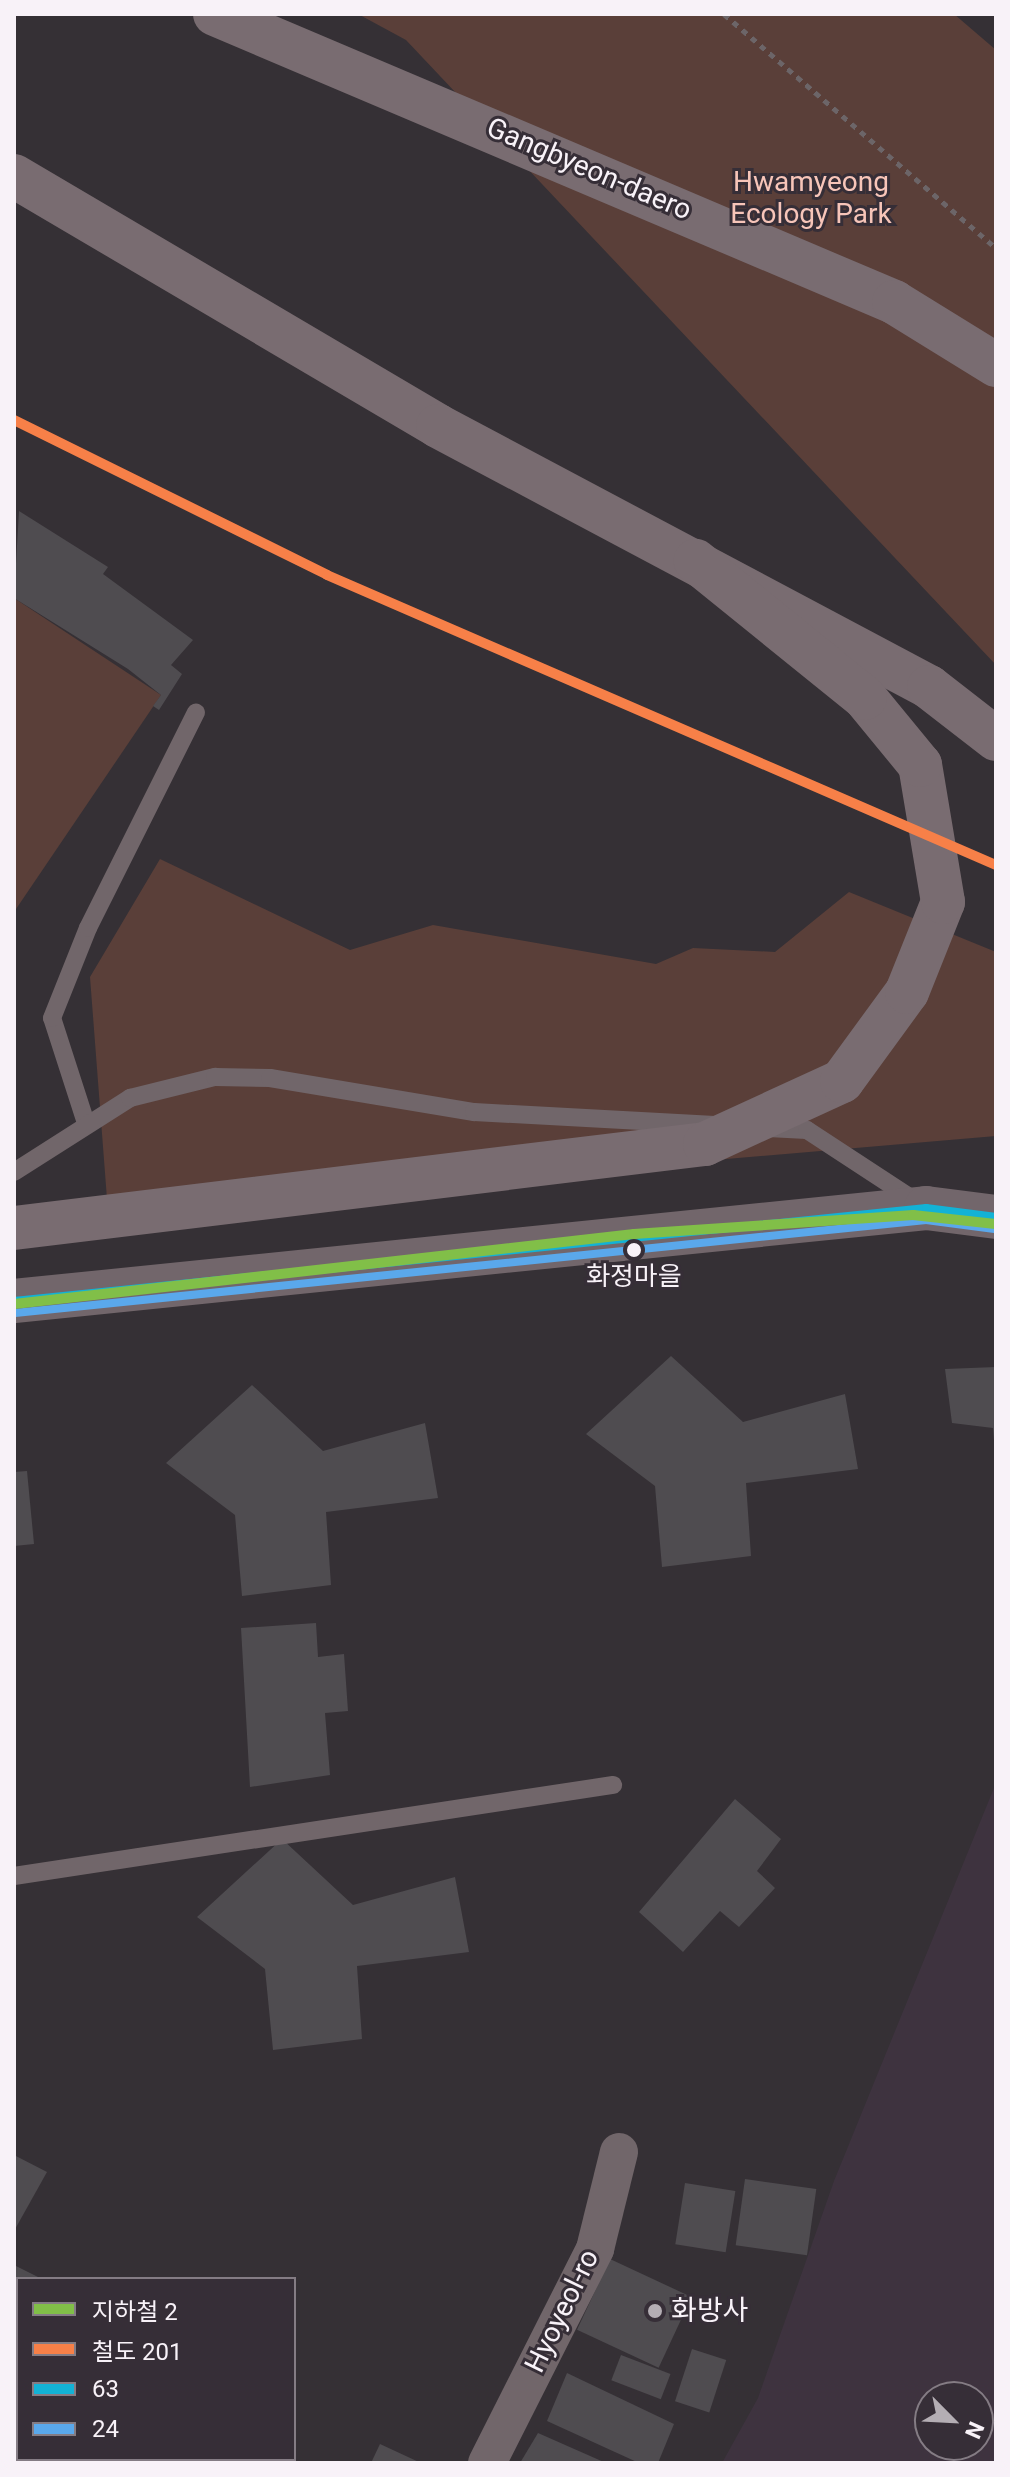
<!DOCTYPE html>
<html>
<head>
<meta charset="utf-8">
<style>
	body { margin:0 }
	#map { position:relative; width:1010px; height:2477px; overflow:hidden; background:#353035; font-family:Roboto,"Noto Sans KR",sans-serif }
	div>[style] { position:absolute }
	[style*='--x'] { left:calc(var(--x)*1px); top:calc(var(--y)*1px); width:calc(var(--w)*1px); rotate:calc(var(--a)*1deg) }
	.built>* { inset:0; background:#3e333f }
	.green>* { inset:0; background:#5a3f39 }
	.building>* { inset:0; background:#4f4c50; transform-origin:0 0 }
	.path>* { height:5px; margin-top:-2.5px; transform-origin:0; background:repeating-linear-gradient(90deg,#6c6568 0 6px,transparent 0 12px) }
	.lane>* { height:18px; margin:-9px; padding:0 9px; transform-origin:9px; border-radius:9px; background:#71666a }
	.street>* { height:38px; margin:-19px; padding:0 19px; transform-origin:19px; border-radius:19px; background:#71666a }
	.primary>* { height:44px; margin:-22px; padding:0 22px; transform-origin:22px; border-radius:22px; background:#72666b }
	.highway>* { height:44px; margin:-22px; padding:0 22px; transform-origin:22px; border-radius:22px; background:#796c71 }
	.highway-bridge>* { height:44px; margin:-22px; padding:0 22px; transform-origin:22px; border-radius:22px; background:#796c71 }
	.bus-1>* { height:8px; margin:-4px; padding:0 4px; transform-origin:4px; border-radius:4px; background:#13b2d5 }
	.bus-2>* { height:8px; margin:-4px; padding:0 4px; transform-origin:4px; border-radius:4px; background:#5aa8eb }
	.rail-1>* { height:10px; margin:-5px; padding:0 5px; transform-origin:5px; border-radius:5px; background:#f78048 }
	.metro-1>* { height:10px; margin:-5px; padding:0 5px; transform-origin:5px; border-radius:5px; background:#81bf48 }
	.dots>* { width:22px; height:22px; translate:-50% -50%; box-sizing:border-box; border:4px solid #362e37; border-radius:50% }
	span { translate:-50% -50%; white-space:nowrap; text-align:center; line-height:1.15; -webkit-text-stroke:6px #362e37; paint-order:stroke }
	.bus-label { font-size:26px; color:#f8f2f8 }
	.street-label { font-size:28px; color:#f8f2f8 }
	.park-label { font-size:28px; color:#f7c5b9 }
	.poi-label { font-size:28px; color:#f8f2f8 }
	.left { translate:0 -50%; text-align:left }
	.frame { position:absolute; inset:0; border:16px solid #f8f2f8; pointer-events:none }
	.legend { position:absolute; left:16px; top:2277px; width:280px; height:184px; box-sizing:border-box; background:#362e37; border:2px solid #847c84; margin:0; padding:10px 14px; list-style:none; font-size:24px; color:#f8f2f8 }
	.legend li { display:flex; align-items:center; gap:16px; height:40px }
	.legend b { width:40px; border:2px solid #847c84 }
	.north { position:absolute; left:914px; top:2381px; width:80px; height:80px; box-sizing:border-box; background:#362e37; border:2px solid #847c84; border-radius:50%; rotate:114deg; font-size:22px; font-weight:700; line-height:32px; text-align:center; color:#f8f2f8 }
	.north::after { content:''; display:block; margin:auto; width:28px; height:36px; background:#b4aeb4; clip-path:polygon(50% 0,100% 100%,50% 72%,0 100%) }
</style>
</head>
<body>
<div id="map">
	<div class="built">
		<div style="clip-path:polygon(evenodd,996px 1783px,996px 2463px,722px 2463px,758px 2398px,834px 2181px,996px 1783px,930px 2397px,978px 2397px,978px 2445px,930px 2445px,930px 2397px)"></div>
	</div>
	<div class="green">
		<div style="clip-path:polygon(358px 14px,954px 14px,996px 50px,996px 665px,406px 40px)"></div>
		<div style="clip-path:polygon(14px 598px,161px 695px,14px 912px)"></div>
		<div style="clip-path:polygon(160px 859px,350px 950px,433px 925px,656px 964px,693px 948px,775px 952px,849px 892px,996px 952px,996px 1136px,108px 1212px,90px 977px)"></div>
	</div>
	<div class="building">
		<div style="clip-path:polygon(19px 511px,108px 567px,103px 574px,193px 640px,171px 665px,182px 674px,159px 710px,153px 706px,161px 695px,128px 669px,14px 598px)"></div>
		<div style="clip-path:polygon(671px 1356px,743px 1422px,845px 1394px,858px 1469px,746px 1483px,751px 1556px,662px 1567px,655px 1486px,586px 1434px)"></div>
		<div style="clip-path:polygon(996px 1367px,996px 1441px,994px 1441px,993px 1428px,952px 1423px,945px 1369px)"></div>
		<div style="clip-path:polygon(252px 1385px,323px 1451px,425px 1423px,438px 1498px,326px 1512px,331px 1585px,242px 1596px,235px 1515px,166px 1463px)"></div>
		<div style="clip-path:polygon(27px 1471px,34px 1544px,14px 1546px,14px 1472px)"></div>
		<div style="clip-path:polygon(316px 1623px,318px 1657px,344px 1654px,348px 1711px,325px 1713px,330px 1775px,250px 1787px,241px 1628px)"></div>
		<div style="clip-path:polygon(735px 1799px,781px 1839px,757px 1871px,775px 1888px,739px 1927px,720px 1911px,683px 1952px,639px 1912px)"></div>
		<div style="clip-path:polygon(282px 1839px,353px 1905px,455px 1877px,469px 1952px,357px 1966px,362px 2039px,273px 2050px,265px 1969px,197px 1917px)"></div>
		<div style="clip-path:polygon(14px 2155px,47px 2172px,14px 2231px)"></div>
		<div style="left:745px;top:2179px;width:72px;height:67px;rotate:8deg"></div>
		<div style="left:685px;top:2183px;width:51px;height:62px;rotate:9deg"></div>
		<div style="left:610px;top:2259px;width:90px;height:78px;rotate:25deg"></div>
		<div style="clip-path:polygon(14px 2265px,42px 2279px,18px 2279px,18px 2354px)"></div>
		<div style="left:692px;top:2349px;width:36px;height:55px;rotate:18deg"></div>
		<div style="left:621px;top:2355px;width:53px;height:27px;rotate:21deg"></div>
		<div style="clip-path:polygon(567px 2373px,674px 2424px,658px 2463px,639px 2463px,547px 2421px)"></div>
		<div style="clip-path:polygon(538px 2433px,606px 2463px,520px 2463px)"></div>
		<div style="clip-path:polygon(380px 2444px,421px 2463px,371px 2463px)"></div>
	</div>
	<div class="path">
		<div style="--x:724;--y:14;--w:359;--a:40.7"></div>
	</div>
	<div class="lane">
		<div style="--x:86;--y:1123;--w:110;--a:-107.9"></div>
		<div style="--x:52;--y:1018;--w:97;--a:-68.2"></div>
		<div style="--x:88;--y:928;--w:241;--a:-63.4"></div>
		<div style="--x:768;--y:1128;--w:39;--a:3"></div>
		<div style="--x:807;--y:1130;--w:131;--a:33.2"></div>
		<div style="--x:14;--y:1172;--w:138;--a:-32.5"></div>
		<div style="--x:130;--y:1098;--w:88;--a:-13.9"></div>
		<div style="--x:215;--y:1077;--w:55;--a:1"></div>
		<div style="--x:270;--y:1078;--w:207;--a:9.5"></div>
		<div style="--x:474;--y:1112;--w:241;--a:3.1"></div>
		<div style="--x:14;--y:1876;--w:606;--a:-8.64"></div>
	</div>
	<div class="street">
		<div style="--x:487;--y:2463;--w:240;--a:-63.2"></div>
		<div style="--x:595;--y:2249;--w:100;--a:-76.1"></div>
	</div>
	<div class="primary">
		<div style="--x:14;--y:1301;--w:917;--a:-5.82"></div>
		<div style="--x:926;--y:1208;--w:71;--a:7.3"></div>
	</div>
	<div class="highway">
		<div style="--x:215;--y:14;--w:738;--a:22.98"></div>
		<div style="--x:894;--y:302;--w:120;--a:31.7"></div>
		<div style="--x:14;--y:176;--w:492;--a:30.5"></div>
		<div style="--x:438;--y:426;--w:556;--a:27.99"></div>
		<div style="--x:929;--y:687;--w:85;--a:37.8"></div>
	</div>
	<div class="highway-bridge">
		<div style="--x:14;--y:1228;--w:696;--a:-6.93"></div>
		<div style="--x:705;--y:1144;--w:151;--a:-24.7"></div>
		<div style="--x:842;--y:1081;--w:110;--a:-53.9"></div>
		<div style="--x:907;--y:992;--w:97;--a:-68.2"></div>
		<div style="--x:943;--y:902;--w:139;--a:-99.5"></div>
		<div style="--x:920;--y:765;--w:87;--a:-129.4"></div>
		<div style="--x:865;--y:698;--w:218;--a:-141"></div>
	</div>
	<div class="bus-1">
		<div style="--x:14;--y:1301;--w:917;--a:-5.82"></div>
		<div style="--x:926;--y:1208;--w:71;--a:7.3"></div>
	</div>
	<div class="bus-2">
		<div style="--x:15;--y:1313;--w:916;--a:-5.83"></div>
		<div style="--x:926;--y:1220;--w:69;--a:7.5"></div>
	</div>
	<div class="rail-1">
		<div style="--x:14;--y:420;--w:349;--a:26.3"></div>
		<div style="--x:327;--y:575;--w:729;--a:23.44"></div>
	</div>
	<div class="metro-1">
		<div style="--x:14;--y:1304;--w:624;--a:-6.44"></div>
		<div style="--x:634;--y:1234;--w:280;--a:-3.9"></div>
		<div style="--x:913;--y:1215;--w:83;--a:6.2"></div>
	</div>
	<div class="dots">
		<div style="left:634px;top:1250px;background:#f8f2f8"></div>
		<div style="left:655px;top:2311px;background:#b4aeb4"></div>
	</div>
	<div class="bus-label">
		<span style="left:634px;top:1277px">화정마을</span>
	</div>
	<div class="street-label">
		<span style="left:589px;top:169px;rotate:23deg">Gangbyeon-daero</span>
		<span style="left:562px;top:2311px;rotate:-64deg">Hyoyeol-ro</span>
	</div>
	<div class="park-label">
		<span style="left:811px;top:198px">Hwamyeong<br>Ecology Park</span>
	</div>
	<div class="poi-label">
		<span class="left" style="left:671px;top:2311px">화방사</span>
	</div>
	<div class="frame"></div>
	<ul class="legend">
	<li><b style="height:10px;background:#81bf48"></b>지하철 2</li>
	<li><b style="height:10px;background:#f78048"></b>철도 201</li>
	<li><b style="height:10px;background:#13b2d5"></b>63</li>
	<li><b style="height:10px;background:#5aa8eb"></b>24</li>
	</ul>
	<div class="north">N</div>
</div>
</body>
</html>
